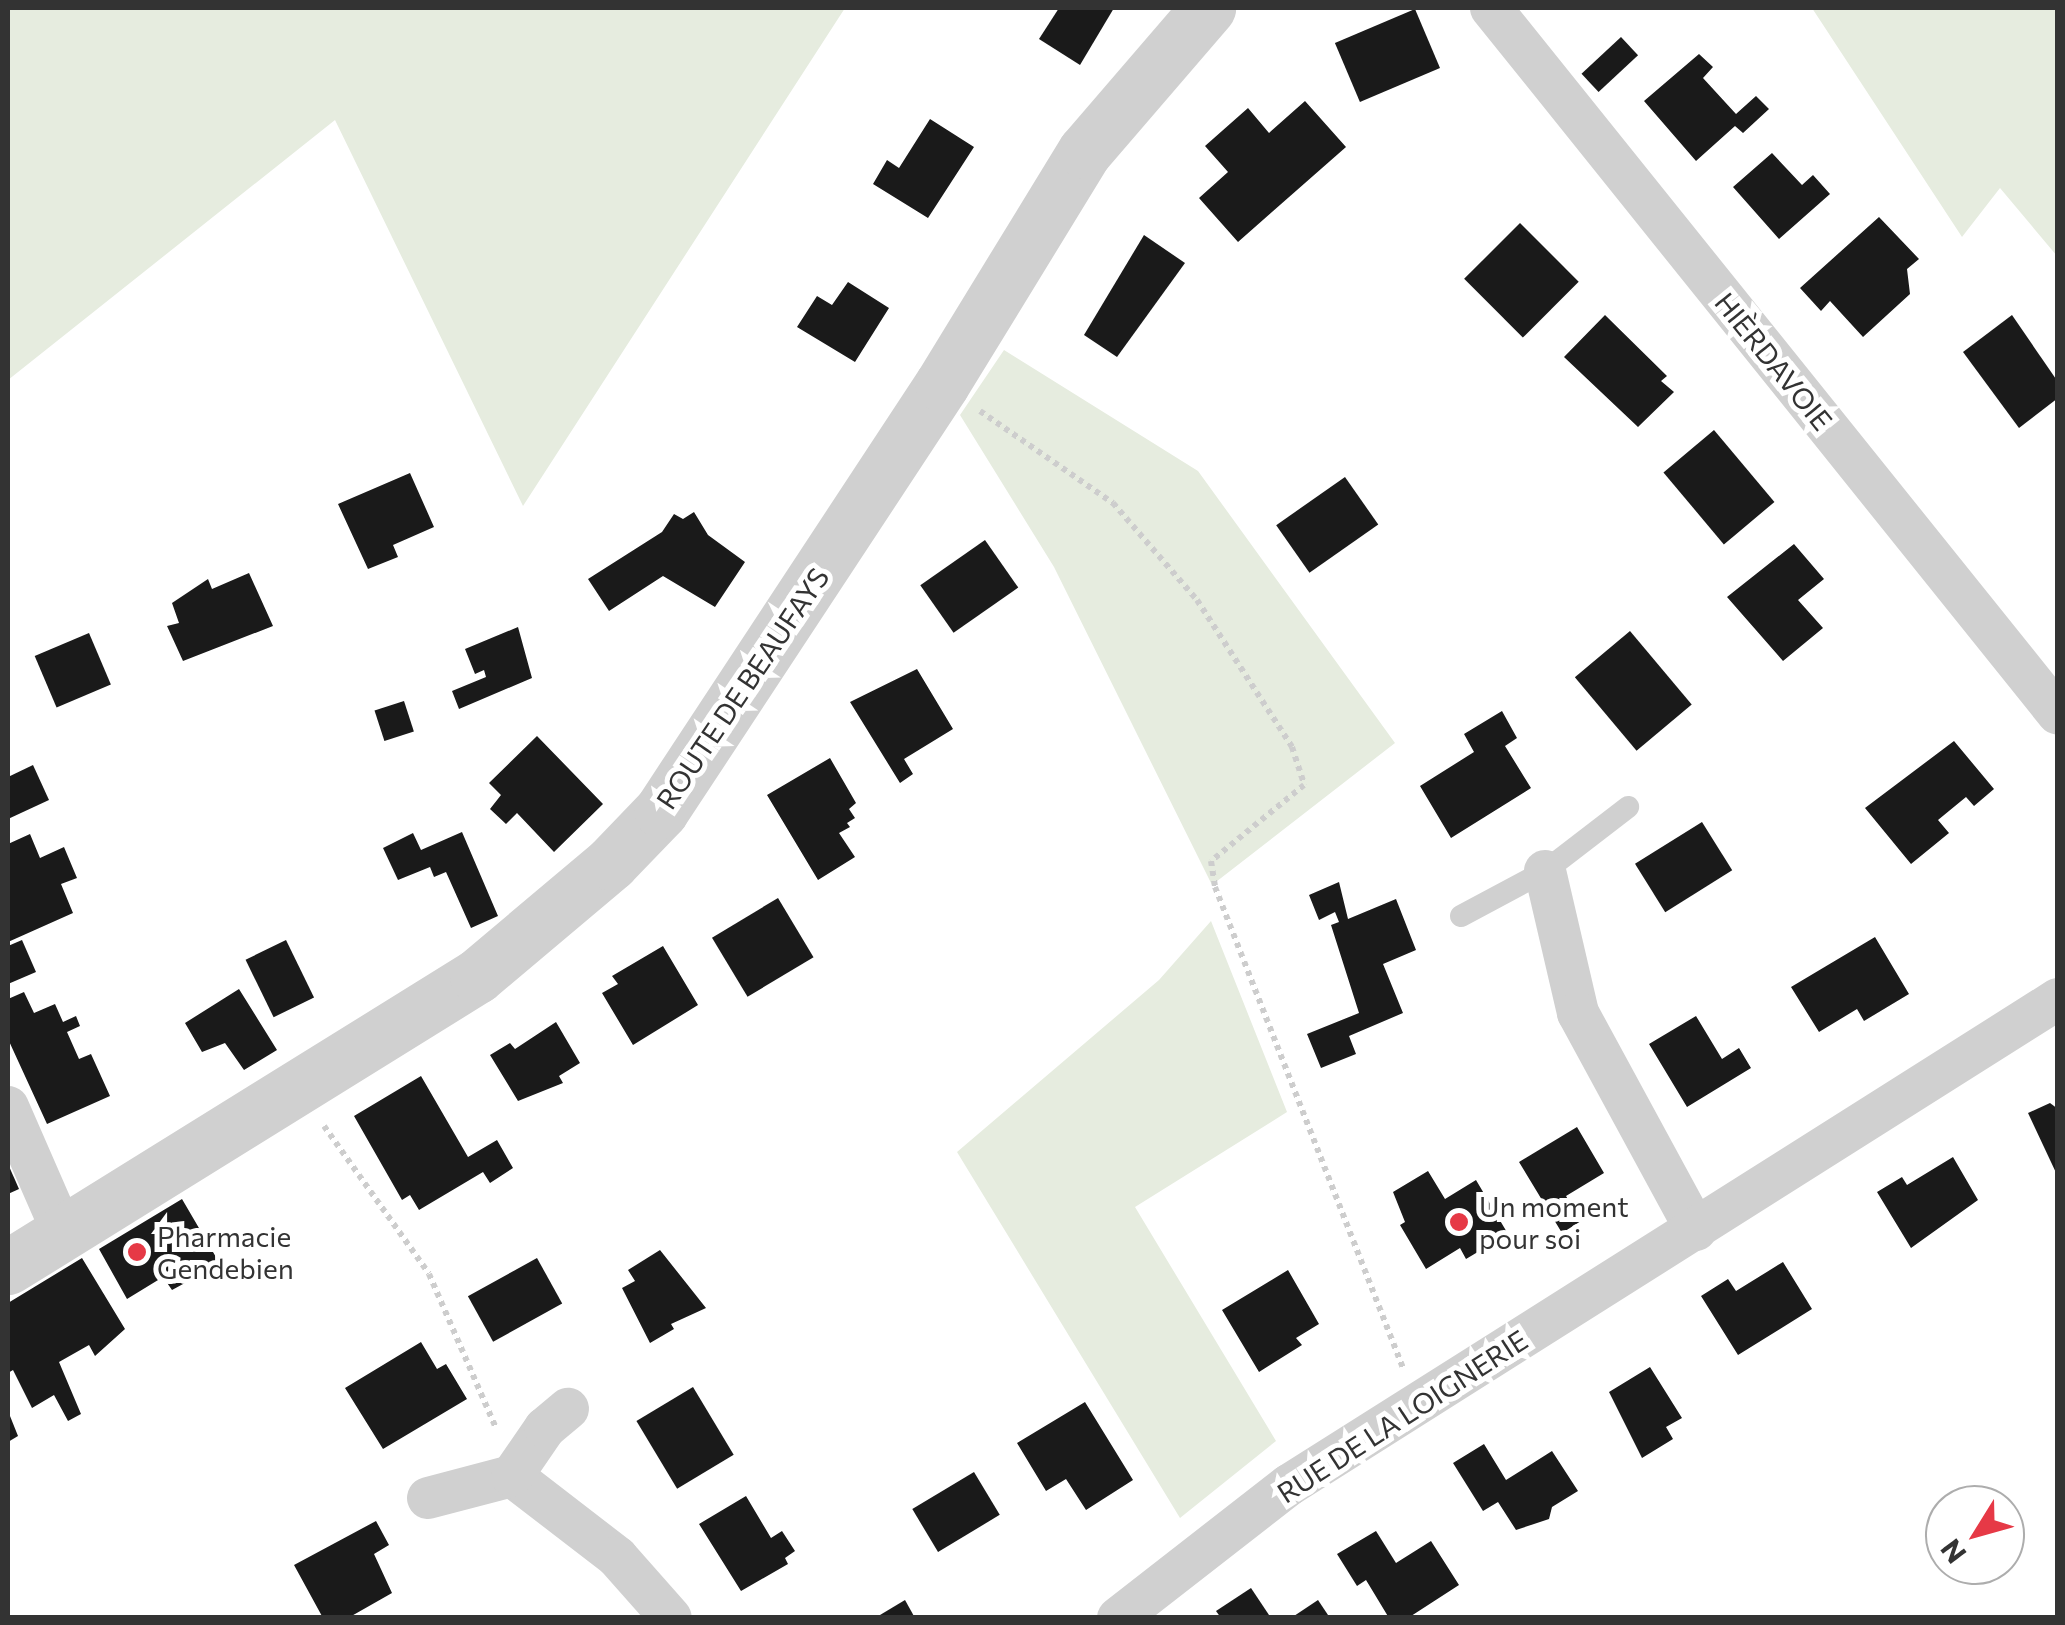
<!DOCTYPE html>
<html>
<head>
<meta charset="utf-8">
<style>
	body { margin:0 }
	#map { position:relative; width:2065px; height:1625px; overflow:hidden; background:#fff; font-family:Commissioner,sans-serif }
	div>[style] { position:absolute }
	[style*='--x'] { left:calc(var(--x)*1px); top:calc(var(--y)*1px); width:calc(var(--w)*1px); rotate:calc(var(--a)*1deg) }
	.green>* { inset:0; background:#e6ecdf }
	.building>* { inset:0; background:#1a1a1a; transform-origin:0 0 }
	.path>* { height:6px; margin-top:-3px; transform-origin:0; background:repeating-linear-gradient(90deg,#cdcdcd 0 5px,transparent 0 10px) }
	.service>* { height:22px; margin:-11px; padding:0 11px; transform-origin:11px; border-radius:11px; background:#d0d0d0 }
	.minor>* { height:42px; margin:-21px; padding:0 21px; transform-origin:21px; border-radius:21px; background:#d0d0d0 }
	.tertiary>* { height:55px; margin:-27.5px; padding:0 27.5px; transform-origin:27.5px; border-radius:27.5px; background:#d0d0d0 }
	.dots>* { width:28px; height:28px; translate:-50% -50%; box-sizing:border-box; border:5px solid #fff; border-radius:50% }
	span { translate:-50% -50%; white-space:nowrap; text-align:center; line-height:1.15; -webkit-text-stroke:10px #fff; paint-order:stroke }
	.street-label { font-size:28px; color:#333 }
	.poi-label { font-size:28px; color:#333 }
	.left { translate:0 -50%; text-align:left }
	.frame { position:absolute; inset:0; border:10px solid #333; pointer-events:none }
	.north { position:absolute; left:1925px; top:1485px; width:100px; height:100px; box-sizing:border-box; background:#fff; border:2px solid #adadad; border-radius:50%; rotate:233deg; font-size:28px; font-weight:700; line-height:40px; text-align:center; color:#333 }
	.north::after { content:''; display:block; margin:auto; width:35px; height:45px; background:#e63946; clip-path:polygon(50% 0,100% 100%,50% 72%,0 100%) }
</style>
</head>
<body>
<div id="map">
	<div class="green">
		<div style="clip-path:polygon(8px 8px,845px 8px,523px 506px,335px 120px,8px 380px)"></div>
		<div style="clip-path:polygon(1812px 8px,2057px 8px,2057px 256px,2000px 188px,1962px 237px)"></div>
		<div style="clip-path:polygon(1004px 350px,1198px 471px,1395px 743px,1212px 885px,1054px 567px,960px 415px)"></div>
		<div style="clip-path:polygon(1211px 921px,1287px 1112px,1135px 1207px,1276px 1441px,1180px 1518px,957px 1152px,1159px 980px)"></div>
	</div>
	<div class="building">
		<div style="clip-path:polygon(1059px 8px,1114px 8px,1080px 65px,1039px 39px)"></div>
		<div style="left:1415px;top:9px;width:64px;height:87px;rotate:67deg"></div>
		<div style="left:1621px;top:37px;width:25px;height:54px;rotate:47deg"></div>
		<div style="clip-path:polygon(1699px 54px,1713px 67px,1703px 78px,1736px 114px,1756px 96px,1769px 109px,1743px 133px,1735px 126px,1696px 161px,1644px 101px)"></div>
		<div style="clip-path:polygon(1305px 101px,1346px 147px,1238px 242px,1199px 198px,1228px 172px,1205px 146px,1248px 108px,1269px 133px)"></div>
		<div style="clip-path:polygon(930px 119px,974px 147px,928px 218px,873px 184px,887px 160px,899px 168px)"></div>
		<div style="clip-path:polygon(1772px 153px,1802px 185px,1813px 175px,1830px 194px,1779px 239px,1733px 187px)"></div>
		<div style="clip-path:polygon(1879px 217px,1919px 259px,1907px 269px,1910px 294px,1863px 337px,1830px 301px,1821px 311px,1800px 288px)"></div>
		<div style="left:1520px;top:223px;width:83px;height:79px;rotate:45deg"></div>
		<div style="clip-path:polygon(1144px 235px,1185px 263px,1117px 357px,1084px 335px)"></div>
		<div style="clip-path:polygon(848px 282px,889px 308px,855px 362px,797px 327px,817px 296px,832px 305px)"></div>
		<div style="clip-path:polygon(1605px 315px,1667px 376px,1661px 381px,1674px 392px,1638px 427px,1564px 357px)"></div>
		<div style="clip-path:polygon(2012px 315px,2058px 382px,2058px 398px,2019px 428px,1963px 352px)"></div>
		<div style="left:1714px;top:430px;width:94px;height:66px;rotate:50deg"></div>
		<div style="clip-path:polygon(410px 473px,434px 527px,393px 545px,398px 557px,368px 569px,338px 504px)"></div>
		<div style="left:1345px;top:477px;width:58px;height:84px;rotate:55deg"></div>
		<div style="clip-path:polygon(694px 512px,708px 535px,745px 562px,715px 607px,663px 576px,609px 611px,588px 579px,662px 532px,674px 514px,683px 519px)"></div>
		<div style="left:985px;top:540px;width:58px;height:79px;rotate:55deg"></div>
		<div style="clip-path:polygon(1794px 544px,1824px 579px,1798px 600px,1823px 628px,1783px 661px,1727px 597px)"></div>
		<div style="clip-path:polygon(249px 573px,273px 626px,183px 661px,167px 626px,179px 623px,172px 603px,208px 579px,212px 589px)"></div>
		<div style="clip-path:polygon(518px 627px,532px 678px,459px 709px,452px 691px,486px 677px,484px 670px,475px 674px,465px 649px)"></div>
		<div style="left:1630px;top:631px;width:96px;height:72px;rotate:50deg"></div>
		<div style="left:89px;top:633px;width:56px;height:59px;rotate:67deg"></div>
		<div style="clip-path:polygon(917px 669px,953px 729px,904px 759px,913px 774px,900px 783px,850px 702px)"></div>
		<div style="left:404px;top:701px;width:32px;height:31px;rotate:72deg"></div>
		<div style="clip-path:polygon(1502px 711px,1517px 738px,1505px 746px,1531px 788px,1451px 838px,1420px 786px,1474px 752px,1464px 734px)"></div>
		<div style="clip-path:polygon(537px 736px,603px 804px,554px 852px,517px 813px,506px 824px,490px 809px,501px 795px,489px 783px)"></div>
		<div style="clip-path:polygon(1954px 741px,1994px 789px,1974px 806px,1966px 797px,1938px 820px,1949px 833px,1911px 864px,1865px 808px)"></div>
		<div style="clip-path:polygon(830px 758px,856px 803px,849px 809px,855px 818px,847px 823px,850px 827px,839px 833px,855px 857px,818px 880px,767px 795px)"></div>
		<div style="clip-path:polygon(33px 765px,49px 800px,8px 819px,8px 777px)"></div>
		<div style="left:1702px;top:822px;width:57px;height:79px;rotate:58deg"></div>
		<div style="clip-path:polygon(462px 832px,498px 916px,471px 928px,446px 872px,434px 877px,430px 867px,398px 880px,383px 848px,413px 833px,421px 850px)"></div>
		<div style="clip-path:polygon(30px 834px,40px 858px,64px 847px,77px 878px,61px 884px,73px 913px,8px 942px,8px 844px)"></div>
		<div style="clip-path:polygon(1339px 882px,1348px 919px,1396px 899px,1416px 950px,1383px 964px,1403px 1013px,1349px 1036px,1356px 1054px,1321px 1068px,1307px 1034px,1359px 1013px,1331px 925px,1339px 922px,1335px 912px,1319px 920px,1309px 895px)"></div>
		<div style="left:778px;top:898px;width:69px;height:77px;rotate:59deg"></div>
		<div style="clip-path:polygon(1875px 937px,1909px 994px,1864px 1021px,1857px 1009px,1819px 1032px,1791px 987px)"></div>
		<div style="clip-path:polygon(22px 940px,36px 972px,8px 984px,8px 946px)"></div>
		<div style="left:286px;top:940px;width:64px;height:45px;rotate:64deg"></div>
		<div style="clip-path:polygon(663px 946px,698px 1005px,633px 1045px,602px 993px,618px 984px,612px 976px)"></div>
		<div style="clip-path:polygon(239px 989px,277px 1050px,244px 1070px,225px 1043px,202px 1052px,185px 1023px)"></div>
		<div style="clip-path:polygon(24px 992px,34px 1013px,55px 1004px,63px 1022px,76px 1016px,80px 1026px,67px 1032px,79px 1059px,91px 1054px,110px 1096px,47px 1124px,8px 1039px,8px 999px)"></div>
		<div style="clip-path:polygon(1696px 1016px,1722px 1059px,1739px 1048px,1751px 1068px,1687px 1107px,1649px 1044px)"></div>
		<div style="clip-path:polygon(556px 1022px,580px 1063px,559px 1076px,563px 1083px,518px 1101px,490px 1055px,510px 1043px,515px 1049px)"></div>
		<div style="clip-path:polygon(421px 1076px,468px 1157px,497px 1140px,513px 1168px,490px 1183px,483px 1172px,419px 1210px,410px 1195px,402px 1200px,354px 1116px)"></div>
		<div style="clip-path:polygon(2050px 1103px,2058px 1109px,2058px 1177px,2028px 1113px)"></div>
		<div style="clip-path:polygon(1577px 1127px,1604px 1173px,1566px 1196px,1581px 1221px,1562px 1233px,1519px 1162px)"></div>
		<div style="clip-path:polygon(1953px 1157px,1978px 1200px,1911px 1248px,1877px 1192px,1902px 1177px,1907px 1185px)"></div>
		<div style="clip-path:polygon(8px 1164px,19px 1189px,8px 1194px)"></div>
		<div style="clip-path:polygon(1428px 1171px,1445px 1199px,1476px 1180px,1508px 1234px,1466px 1259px,1460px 1248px,1426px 1269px,1400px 1225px,1405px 1222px,1393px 1192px)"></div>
		<div style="clip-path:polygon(182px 1199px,220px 1264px,172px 1290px,163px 1277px,127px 1299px,99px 1249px)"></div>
		<div style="clip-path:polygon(660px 1250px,706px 1308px,671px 1324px,674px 1329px,650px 1343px,622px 1288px,635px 1281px,628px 1270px)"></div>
		<div style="clip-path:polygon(82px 1258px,125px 1329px,95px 1356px,89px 1345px,59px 1362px,81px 1414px,68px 1421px,54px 1395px,32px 1408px,13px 1370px,8px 1373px,8px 1303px)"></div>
		<div style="left:537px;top:1258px;width:52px;height:79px;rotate:61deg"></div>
		<div style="clip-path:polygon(1783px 1262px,1812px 1309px,1738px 1355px,1701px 1296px,1728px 1279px,1736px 1291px)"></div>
		<div style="clip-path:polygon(1288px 1270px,1319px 1324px,1296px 1338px,1302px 1345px,1259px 1372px,1222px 1310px)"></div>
		<div style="clip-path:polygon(421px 1342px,437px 1369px,446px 1364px,467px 1399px,383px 1449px,345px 1388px)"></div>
		<div style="clip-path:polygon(1650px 1367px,1682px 1418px,1666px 1427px,1673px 1439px,1642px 1458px,1609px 1392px)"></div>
		<div style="left:693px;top:1387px;width:79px;height:66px;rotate:59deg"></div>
		<div style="clip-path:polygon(1085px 1402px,1133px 1480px,1086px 1510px,1066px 1479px,1046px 1491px,1017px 1443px)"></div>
		<div style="clip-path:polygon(8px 1411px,18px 1436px,8px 1442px)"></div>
		<div style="clip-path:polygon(1484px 1444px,1506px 1480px,1552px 1451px,1578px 1491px,1552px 1507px,1549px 1519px,1516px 1530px,1498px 1502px,1483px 1511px,1453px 1463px)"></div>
		<div style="left:974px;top:1472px;width:50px;height:72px;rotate:59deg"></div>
		<div style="clip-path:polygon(746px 1496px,771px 1538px,782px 1531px,795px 1551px,785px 1558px,788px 1564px,741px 1591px,699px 1524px)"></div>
		<div style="clip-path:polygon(376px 1521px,389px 1545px,374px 1554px,392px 1593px,348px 1618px,323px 1618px,294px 1565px)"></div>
		<div style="clip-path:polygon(1376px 1531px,1396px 1563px,1431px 1541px,1459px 1585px,1408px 1618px,1389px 1618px,1366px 1580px,1357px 1586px,1337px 1554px)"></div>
		<div style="clip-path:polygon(1251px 1588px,1271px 1618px,1221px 1618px,1216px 1611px)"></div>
		<div style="clip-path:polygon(905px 1600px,915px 1618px,875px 1618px)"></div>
		<div style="clip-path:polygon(1318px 1600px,1330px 1618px,1291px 1618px)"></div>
	</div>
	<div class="path">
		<div style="--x:980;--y:411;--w:162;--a:34.7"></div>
		<div style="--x:1113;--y:503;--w:128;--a:49.1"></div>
		<div style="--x:1197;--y:600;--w:175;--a:57.1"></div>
		<div style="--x:1292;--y:747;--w:40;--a:72"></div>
		<div style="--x:1304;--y:785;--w:120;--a:140.7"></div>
		<div style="--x:1211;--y:861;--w:26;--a:81"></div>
		<div style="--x:1215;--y:887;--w:516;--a:68.65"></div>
		<div style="--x:324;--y:1126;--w:181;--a:54.6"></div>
		<div style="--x:429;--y:1274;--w:166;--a:66.5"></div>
	</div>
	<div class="service">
		<div style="--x:1461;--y:916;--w:95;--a:-28.2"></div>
		<div style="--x:1545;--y:871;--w:105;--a:-37.6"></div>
	</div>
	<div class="minor">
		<div style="--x:1491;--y:8;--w:905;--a:51.23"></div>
		<div style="--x:1545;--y:871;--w:146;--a:76.9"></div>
		<div style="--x:1578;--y:1013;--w:247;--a:61.5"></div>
		<div style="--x:8;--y:1107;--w:137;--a:66.4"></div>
		<div style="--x:512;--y:1476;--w:133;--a:37.6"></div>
		<div style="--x:617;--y:1557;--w:81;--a:48.5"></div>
		<div style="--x:428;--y:1498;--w:87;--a:-14.7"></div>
		<div style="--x:512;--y:1476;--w:58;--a:-55.5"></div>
		<div style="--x:545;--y:1428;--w:30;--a:-40"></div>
		<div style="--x:1118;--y:1618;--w:217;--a:-37.9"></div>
		<div style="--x:1289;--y:1485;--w:910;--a:-32.29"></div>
	</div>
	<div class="tertiary">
		<div style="--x:8;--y:1267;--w:552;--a:-31.82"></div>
		<div style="--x:477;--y:976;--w:175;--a:-40.1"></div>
		<div style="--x:611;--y:863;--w:72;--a:-46.1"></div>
		<div style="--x:661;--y:811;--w:511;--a:-56.65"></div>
		<div style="--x:942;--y:384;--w:273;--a:-58.5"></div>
		<div style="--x:1085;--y:151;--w:189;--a:-49.3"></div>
	</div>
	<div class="dots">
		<div style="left:1459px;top:1222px;background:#e63946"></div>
		<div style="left:137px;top:1252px;background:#e63946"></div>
	</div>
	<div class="street-label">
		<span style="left:1774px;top:361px;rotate:51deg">HIÈRDAVOIE</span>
		<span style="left:742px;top:688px;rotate:-56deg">ROUTE DE BEAUFAYS</span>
		<span style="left:1402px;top:1416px;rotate:-33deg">RUE DE LA LOIGNERIE</span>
	</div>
	<div class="poi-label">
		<span class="left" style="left:1479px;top:1222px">Un moment<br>pour soi</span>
		<span class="left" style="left:157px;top:1252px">Pharmacie<br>Gendebien</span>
	</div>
	<div class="frame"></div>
	<div class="north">N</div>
</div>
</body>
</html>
